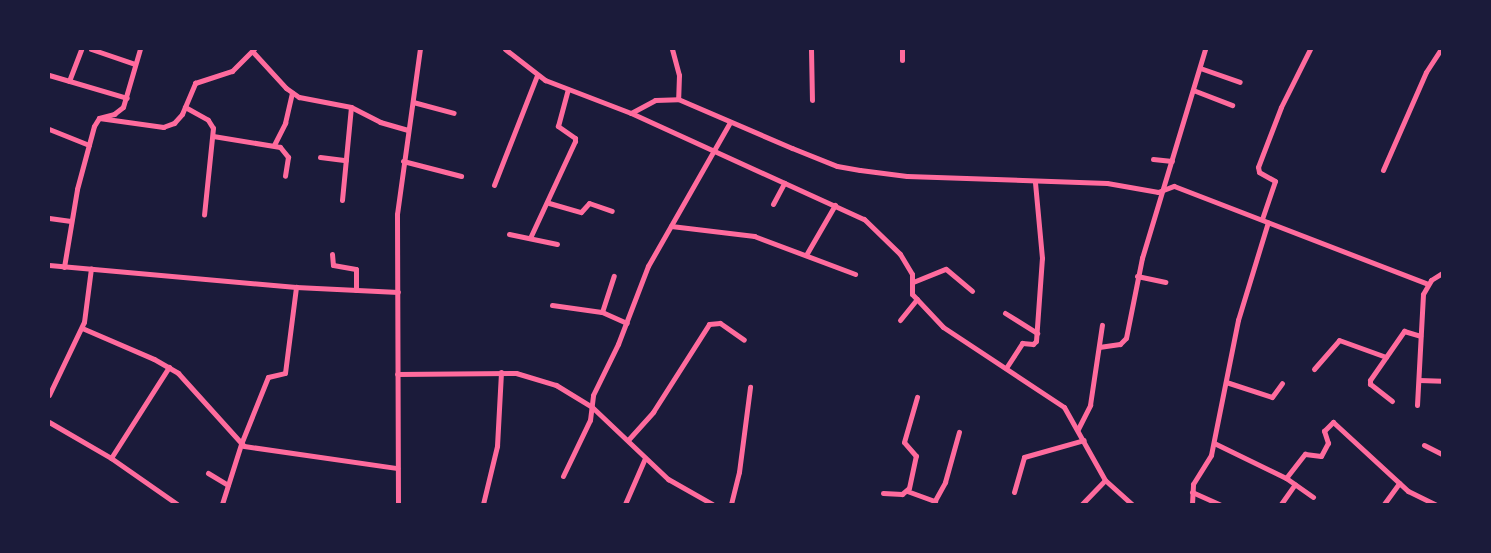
<!DOCTYPE html>
<html>
<head>
<meta charset="utf-8">
<style>
	body { margin:0 }
	#map { position:relative; width:1491px; height:553px; overflow:hidden; background:#1b1b3a; font-family:Manrope,sans-serif }
	div>[style] { position:absolute }
	[style*='--x'] { left:calc(var(--x)*1px); top:calc(var(--y)*1px); width:calc(var(--w)*1px); rotate:calc(var(--a)*1deg) }
	.minor>* { height:5px; margin:-2.5px; padding:0 2.5px; transform-origin:2.5px; border-radius:2.5px; background:#ff6b9d }
	span { translate:-50% -50%; white-space:nowrap; text-align:center; line-height:1.15; -webkit-text-stroke:5px #1b1b3a; paint-order:stroke }
	.frame { position:absolute; inset:0; border:50px solid #1b1b3a; pointer-events:none }
</style>
</head>
<body>
<div id="map">
	<div class="minor">
		<div style="--x:91;--y:49;--w:46;--a:18.8"></div>
		<div style="--x:505;--y:49;--w:51;--a:37.8"></div>
		<div style="--x:545;--y:80;--w:92;--a:21"></div>
		<div style="--x:631;--y:113;--w:256;--a:24.5"></div>
		<div style="--x:864;--y:219;--w:50;--a:44.2"></div>
		<div style="--x:900;--y:254;--w:23;--a:59"></div>
		<div style="--x:912;--y:274;--w:20;--a:90"></div>
		<div style="--x:912;--y:294;--w:45;--a:46.8"></div>
		<div style="--x:943;--y:327;--w:145;--a:33.5"></div>
		<div style="--x:1064;--y:407;--w:84;--a:60.7"></div>
		<div style="--x:1105;--y:480;--w:36;--a:42"></div>
		<div style="--x:672;--y:49;--w:27;--a:75"></div>
		<div style="--x:679;--y:75;--w:24;--a:92"></div>
		<div style="--x:811;--y:49;--w:51;--a:88.9"></div>
		<div style="--x:902;--y:49;--w:11;--a:90"></div>
		<div style="--x:253;--y:52;--w:49;--a:47.5"></div>
		<div style="--x:286;--y:88;--w:16;--a:35"></div>
		<div style="--x:299;--y:97;--w:53;--a:10.9"></div>
		<div style="--x:351;--y:107;--w:33;--a:27"></div>
		<div style="--x:380;--y:122;--w:29;--a:16"></div>
		<div style="--x:1200;--y:68;--w:42;--a:19.3"></div>
		<div style="--x:49;--y:75;--w:81;--a:16.4"></div>
		<div style="--x:69;--y:81;--w:34;--a:-69"></div>
		<div style="--x:1193;--y:90;--w:42;--a:21"></div>
		<div style="--x:413;--y:102;--w:42;--a:15"></div>
		<div style="--x:185;--y:107;--w:26;--a:29"></div>
		<div style="--x:208;--y:120;--w:9;--a:58"></div>
		<div style="--x:213;--y:128;--w:87;--a:95.9"></div>
		<div style="--x:631;--y:113;--w:27;--a:-28"></div>
		<div style="--x:655;--y:100;--w:23;--a:-2"></div>
		<div style="--x:678;--y:99;--w:124;--a:23.3"></div>
		<div style="--x:792;--y:148;--w:48;--a:21.8"></div>
		<div style="--x:837;--y:166;--w:23;--a:10"></div>
		<div style="--x:860;--y:170;--w:47;--a:7.3"></div>
		<div style="--x:907;--y:176;--w:200;--a:2"></div>
		<div style="--x:1107;--y:183;--w:52;--a:10"></div>
		<div style="--x:1158;--y:192;--w:17;--a:-21"></div>
		<div style="--x:1174;--y:186;--w:272;--a:21.1"></div>
		<div style="--x:99;--y:118;--w:65;--a:8"></div>
		<div style="--x:163;--y:127;--w:12;--a:-20"></div>
		<div style="--x:174;--y:123;--w:12;--a:-48"></div>
		<div style="--x:182;--y:114;--w:34;--a:-67"></div>
		<div style="--x:195;--y:83;--w:39;--a:-18"></div>
		<div style="--x:232;--y:71;--w:31;--a:-45"></div>
		<div style="--x:49;--y:129;--w:43;--a:21.8"></div>
		<div style="--x:213;--y:136;--w:68;--a:9.3"></div>
		<div style="--x:280;--y:147;--w:13;--a:51"></div>
		<div style="--x:288;--y:157;--w:19;--a:99"></div>
		<div style="--x:274;--y:145;--w:25;--a:-63"></div>
		<div style="--x:285;--y:123;--w:31;--a:-77"></div>
		<div style="--x:320;--y:157;--w:26;--a:7"></div>
		<div style="--x:1153;--y:159;--w:19;--a:6"></div>
		<div style="--x:403;--y:161;--w:60;--a:14.5"></div>
		<div style="--x:1383;--y:170;--w:107;--a:-66.3"></div>
		<div style="--x:1426;--y:72;--w:27;--a:-57"></div>
		<div style="--x:494;--y:185;--w:118;--a:-68.6"></div>
		<div style="--x:342;--y:200;--w:93;--a:-84.5"></div>
		<div style="--x:549;--y:203;--w:33;--a:16"></div>
		<div style="--x:581;--y:212;--w:12;--a:-48"></div>
		<div style="--x:589;--y:203;--w:24;--a:19"></div>
		<div style="--x:773;--y:204;--w:24;--a:-62"></div>
		<div style="--x:49;--y:218;--w:22;--a:8"></div>
		<div style="--x:1262;--y:219;--w:40;--a:-71.1"></div>
		<div style="--x:1275;--y:181;--w:18;--a:-151"></div>
		<div style="--x:1259;--y:172;--w:5;--a:-101"></div>
		<div style="--x:1258;--y:167;--w:64;--a:-69"></div>
		<div style="--x:1281;--y:107;--w:65;--a:-63.4"></div>
		<div style="--x:671;--y:226;--w:84;--a:6.9"></div>
		<div style="--x:754;--y:236;--w:108;--a:20.6"></div>
		<div style="--x:509;--y:234;--w:49;--a:11.8"></div>
		<div style="--x:530;--y:238;--w:107;--a:-65.1"></div>
		<div style="--x:575;--y:141;--w:3;--a:-90"></div>
		<div style="--x:575;--y:138;--w:21;--a:-145"></div>
		<div style="--x:558;--y:126;--w:38;--a:-75"></div>
		<div style="--x:332;--y:254;--w:11;--a:85"></div>
		<div style="--x:333;--y:265;--w:23;--a:10"></div>
		<div style="--x:356;--y:269;--w:21;--a:90"></div>
		<div style="--x:806;--y:255;--w:58;--a:-59.9"></div>
		<div style="--x:49;--y:265;--w:248;--a:5.1"></div>
		<div style="--x:296;--y:287;--w:102;--a:2.8"></div>
		<div style="--x:64;--y:267;--w:79;--a:-80.5"></div>
		<div style="--x:77;--y:189;--w:65;--a:-74.9"></div>
		<div style="--x:94;--y:126;--w:9;--a:-58"></div>
		<div style="--x:99;--y:118;--w:16;--a:-15"></div>
		<div style="--x:114;--y:114;--w:11;--a:-38"></div>
		<div style="--x:123;--y:107;--w:60;--a:-73.7"></div>
		<div style="--x:1137;--y:276;--w:29;--a:12"></div>
		<div style="--x:913;--y:282;--w:35;--a:-22"></div>
		<div style="--x:946;--y:269;--w:34;--a:40"></div>
		<div style="--x:552;--y:305;--w:50;--a:8"></div>
		<div style="--x:602;--y:312;--w:38;--a:-72"></div>
		<div style="--x:602;--y:312;--w:27;--a:24"></div>
		<div style="--x:1005;--y:313;--w:38;--a:32"></div>
		<div style="--x:900;--y:320;--w:27;--a:-51"></div>
		<div style="--x:82;--y:328;--w:78;--a:23.3"></div>
		<div style="--x:154;--y:359;--w:28;--a:30"></div>
		<div style="--x:178;--y:373;--w:98;--a:47.9"></div>
		<div style="--x:244;--y:446;--w:155;--a:8.2"></div>
		<div style="--x:1099;--y:347;--w:21;--a:-8"></div>
		<div style="--x:1120;--y:344;--w:8;--a:-45"></div>
		<div style="--x:1126;--y:338;--w:82;--a:-78.7"></div>
		<div style="--x:1142;--y:258;--w:218;--a:-73.2"></div>
		<div style="--x:1006;--y:368;--w:30;--a:-57"></div>
		<div style="--x:1022;--y:343;--w:11;--a:5"></div>
		<div style="--x:1033;--y:344;--w:4;--a:-45"></div>
		<div style="--x:1036;--y:341;--w:83;--a:-85.9"></div>
		<div style="--x:1042;--y:258;--w:76;--a:-95.3"></div>
		<div style="--x:1314;--y:369;--w:38;--a:-49"></div>
		<div style="--x:1339;--y:340;--w:50;--a:19.9"></div>
		<div style="--x:397;--y:374;--w:119;--a:-0.5"></div>
		<div style="--x:516;--y:373;--w:42;--a:16.7"></div>
		<div style="--x:556;--y:385;--w:42;--a:31.4"></div>
		<div style="--x:592;--y:407;--w:105;--a:43.5"></div>
		<div style="--x:668;--y:479;--w:51;--a:29.6"></div>
		<div style="--x:1419;--y:380;--w:23;--a:2"></div>
		<div style="--x:1226;--y:382;--w:48;--a:18.1"></div>
		<div style="--x:1272;--y:397;--w:17;--a:-54"></div>
		<div style="--x:49;--y:395;--w:81;--a:-64.4"></div>
		<div style="--x:84;--y:322;--w:54;--a:-82.6"></div>
		<div style="--x:1392;--y:401;--w:28;--a:-142"></div>
		<div style="--x:1370;--y:384;--w:4;--a:-90"></div>
		<div style="--x:1370;--y:380;--w:60;--a:-55.2"></div>
		<div style="--x:1404;--y:331;--w:17;--a:17"></div>
		<div style="--x:1417;--y:405;--w:111;--a:-86.9"></div>
		<div style="--x:1423;--y:294;--w:16;--a:-60"></div>
		<div style="--x:1431;--y:280;--w:13;--a:-32"></div>
		<div style="--x:49;--y:422;--w:72;--a:30.1"></div>
		<div style="--x:111;--y:458;--w:80;--a:34.9"></div>
		<div style="--x:1078;--y:429;--w:27;--a:-63"></div>
		<div style="--x:1090;--y:405;--w:81;--a:-81.5"></div>
		<div style="--x:628;--y:440;--w:38;--a:-48"></div>
		<div style="--x:653;--y:412;--w:104;--a:-57.5"></div>
		<div style="--x:709;--y:324;--w:11;--a:-5"></div>
		<div style="--x:720;--y:323;--w:29;--a:35"></div>
		<div style="--x:1214;--y:443;--w:80;--a:25.9"></div>
		<div style="--x:1286;--y:478;--w:31;--a:-52"></div>
		<div style="--x:1305;--y:454;--w:16;--a:7"></div>
		<div style="--x:1321;--y:456;--w:15;--a:-62"></div>
		<div style="--x:1328;--y:443;--w:13;--a:-108"></div>
		<div style="--x:1324;--y:431;--w:13;--a:-45"></div>
		<div style="--x:1333;--y:422;--w:102;--a:42.6"></div>
		<div style="--x:1408;--y:491;--w:30;--a:26"></div>
		<div style="--x:1424;--y:445;--w:20;--a:27"></div>
		<div style="--x:111;--y:458;--w:108;--a:-57.5"></div>
		<div style="--x:208;--y:473;--w:23;--a:31"></div>
		<div style="--x:563;--y:476;--w:62;--a:-64.3"></div>
		<div style="--x:590;--y:420;--w:25;--a:-83"></div>
		<div style="--x:593;--y:395;--w:57;--a:-63.9"></div>
		<div style="--x:618;--y:344;--w:84;--a:-69"></div>
		<div style="--x:648;--y:266;--w:166;--a:-60.3"></div>
		<div style="--x:1286;--y:478;--w:33;--a:35"></div>
		<div style="--x:907;--y:491;--w:30;--a:20"></div>
		<div style="--x:1014;--y:492;--w:36;--a:-74"></div>
		<div style="--x:1024;--y:457;--w:62;--a:-15.8"></div>
		<div style="--x:1192;--y:492;--w:30;--a:24"></div>
		<div style="--x:883;--y:493;--w:19;--a:3"></div>
		<div style="--x:902;--y:494;--w:9;--a:-41"></div>
		<div style="--x:909;--y:488;--w:33;--a:-78"></div>
		<div style="--x:916;--y:456;--w:18;--a:-131"></div>
		<div style="--x:904;--y:442;--w:47;--a:-73.9"></div>
		<div style="--x:222;--y:504;--w:63;--a:-72.4"></div>
		<div style="--x:241;--y:444;--w:72;--a:-68.1"></div>
		<div style="--x:268;--y:377;--w:17;--a:-13"></div>
		<div style="--x:285;--y:373;--w:87;--a:-82.7"></div>
		<div style="--x:398;--y:504;--w:290;--a:-90.2"></div>
		<div style="--x:397;--y:214;--w:167;--a:-82.1"></div>
		<div style="--x:483;--y:504;--w:60;--a:-76.4"></div>
		<div style="--x:497;--y:446;--w:74;--a:-86.9"></div>
		<div style="--x:625;--y:504;--w:50;--a:-66.5"></div>
		<div style="--x:731;--y:504;--w:33;--a:-76"></div>
		<div style="--x:739;--y:472;--w:86;--a:-82.6"></div>
		<div style="--x:933;--y:504;--w:25;--a:-61"></div>
		<div style="--x:945;--y:482;--w:52;--a:-74.4"></div>
		<div style="--x:1082;--y:504;--w:33;--a:-46"></div>
		<div style="--x:1192;--y:504;--w:20;--a:-87"></div>
		<div style="--x:1193;--y:484;--w:34;--a:-58"></div>
		<div style="--x:1211;--y:455;--w:138;--a:-78.7"></div>
		<div style="--x:1238;--y:320;--w:102;--a:-73"></div>
		<div style="--x:1281;--y:504;--w:24;--a:-55"></div>
		<div style="--x:1384;--y:504;--w:26;--a:-54"></div>
	</div>
	<div class="frame"></div>
</div>
</body>
</html>
